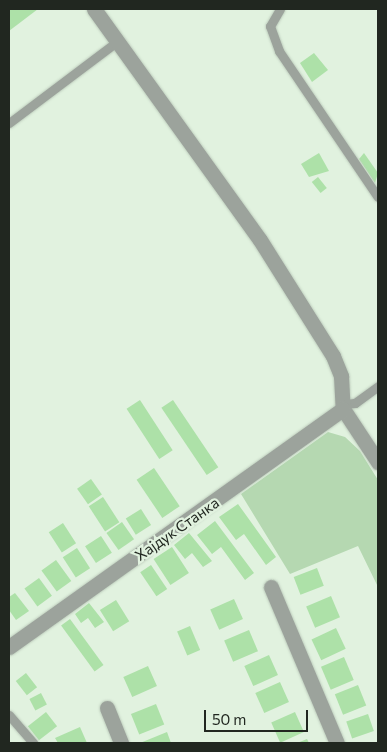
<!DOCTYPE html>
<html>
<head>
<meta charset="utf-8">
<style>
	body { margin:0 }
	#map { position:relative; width:387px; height:752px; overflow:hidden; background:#e1f2df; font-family:Commissioner,sans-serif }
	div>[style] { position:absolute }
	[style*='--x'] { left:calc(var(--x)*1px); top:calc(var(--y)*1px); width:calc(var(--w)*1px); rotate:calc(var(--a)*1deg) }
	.green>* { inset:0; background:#b5d8b1 }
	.building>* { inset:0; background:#ade1a8; transform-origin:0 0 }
	.roads { filter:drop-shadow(0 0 1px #becdbd) drop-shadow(0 0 1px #becdbd) }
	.lane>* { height:9px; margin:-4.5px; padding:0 4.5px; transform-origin:4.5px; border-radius:4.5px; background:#9ca39c }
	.street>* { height:15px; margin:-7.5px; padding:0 7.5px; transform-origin:7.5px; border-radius:7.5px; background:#9ca39c }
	span { translate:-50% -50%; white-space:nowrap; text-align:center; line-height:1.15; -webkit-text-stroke:4.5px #e1f2df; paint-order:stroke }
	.street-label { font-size:15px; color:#212720 }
	.frame { position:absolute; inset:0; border:10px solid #212720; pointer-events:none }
	.scale { position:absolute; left:204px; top:710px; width:104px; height:22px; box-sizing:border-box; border:2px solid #212720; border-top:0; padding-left:6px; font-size:15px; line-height:18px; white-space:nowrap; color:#212720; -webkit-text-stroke:4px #e1f2df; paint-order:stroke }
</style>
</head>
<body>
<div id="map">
	<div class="green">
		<div style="clip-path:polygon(328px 432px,345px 437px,360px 451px,378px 480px,378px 587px,358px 546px,290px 574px,241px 494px)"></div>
	</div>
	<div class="building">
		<div style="clip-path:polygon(9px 9px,38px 9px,9px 31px)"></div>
		<div style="clip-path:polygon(314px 53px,328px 70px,312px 82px,300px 63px)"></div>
		<div style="clip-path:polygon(319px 153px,329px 171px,309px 177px,301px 164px)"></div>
		<div style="clip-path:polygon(364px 153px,378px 173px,375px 183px,359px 159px)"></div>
		<div style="left:318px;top:177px;width:14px;height:8px;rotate:51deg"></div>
		<div style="left:140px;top:400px;width:60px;height:16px;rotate:57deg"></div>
		<div style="left:173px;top:400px;width:81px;height:14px;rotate:56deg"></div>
		<div style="left:154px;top:468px;width:46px;height:21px;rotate:56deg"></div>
		<div style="left:91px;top:479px;width:19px;height:17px;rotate:55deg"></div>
		<div style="left:103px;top:497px;width:30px;height:17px;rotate:57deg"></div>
		<div style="clip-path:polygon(238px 504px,276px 557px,266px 565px,244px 534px,236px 540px,219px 517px)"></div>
		<div style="left:141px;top:509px;width:19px;height:18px;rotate:58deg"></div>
		<div style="clip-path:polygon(215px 521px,254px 573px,245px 580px,221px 547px,212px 554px,197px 535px)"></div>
		<div style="left:122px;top:522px;width:21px;height:19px;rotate:55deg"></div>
		<div style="left:63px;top:523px;width:24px;height:17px;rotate:57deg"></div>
		<div style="clip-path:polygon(189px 533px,212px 561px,203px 567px,192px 553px,185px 559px,174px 545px)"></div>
		<div style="left:101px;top:536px;width:20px;height:19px;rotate:57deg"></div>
		<div style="left:172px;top:547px;width:31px;height:22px;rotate:57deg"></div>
		<div style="left:77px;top:548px;width:24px;height:17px;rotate:57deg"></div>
		<div style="left:56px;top:560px;width:26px;height:18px;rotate:54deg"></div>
		<div style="left:151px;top:565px;width:29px;height:13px;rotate:56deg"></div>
		<div style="left:317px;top:568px;width:19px;height:25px;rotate:69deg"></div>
		<div style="left:39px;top:578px;width:22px;height:18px;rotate:54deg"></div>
		<div style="clip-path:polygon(15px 593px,29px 611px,16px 620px,9px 610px,9px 597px)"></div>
		<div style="left:331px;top:596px;width:23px;height:27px;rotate:67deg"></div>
		<div style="left:234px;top:599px;width:22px;height:26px;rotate:66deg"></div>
		<div style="left:116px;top:600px;width:25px;height:19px;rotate:58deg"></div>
		<div style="clip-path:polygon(89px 603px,104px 622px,95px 628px,88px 618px,81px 623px,75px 614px)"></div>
		<div style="left:70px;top:619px;width:57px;height:11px;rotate:54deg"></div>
		<div style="left:190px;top:626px;width:26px;height:14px;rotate:67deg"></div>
		<div style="left:336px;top:628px;width:23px;height:27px;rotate:65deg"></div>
		<div style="left:249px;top:630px;width:23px;height:27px;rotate:67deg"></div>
		<div style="left:269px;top:655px;width:22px;height:27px;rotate:66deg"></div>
		<div style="left:344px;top:657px;width:25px;height:25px;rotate:67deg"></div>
		<div style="left:148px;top:666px;width:22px;height:27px;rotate:66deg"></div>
		<div style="left:26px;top:673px;width:18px;height:13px;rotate:52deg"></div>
		<div style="left:280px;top:682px;width:22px;height:27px;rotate:66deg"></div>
		<div style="left:358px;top:685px;width:22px;height:25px;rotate:68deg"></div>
		<div style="left:41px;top:693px;width:13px;height:13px;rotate:63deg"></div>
		<div style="left:156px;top:704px;width:22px;height:27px;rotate:68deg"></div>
		<div style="left:46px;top:712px;width:18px;height:23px;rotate:52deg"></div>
		<div style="left:295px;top:712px;width:22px;height:26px;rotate:66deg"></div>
		<div style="left:368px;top:714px;width:18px;height:23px;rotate:71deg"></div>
		<div style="clip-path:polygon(80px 727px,87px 743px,58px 743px,55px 738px)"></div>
		<div style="clip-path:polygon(167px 732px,171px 743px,140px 743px)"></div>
		<div style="clip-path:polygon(307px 739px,309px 743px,297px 743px)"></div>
	</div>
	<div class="roads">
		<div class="lane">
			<div style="--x:280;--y:9;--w:20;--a:120"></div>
			<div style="--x:270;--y:26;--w:27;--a:70"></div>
			<div style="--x:279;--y:51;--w:176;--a:55.9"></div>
			<div style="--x:9;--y:123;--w:136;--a:-37"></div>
			<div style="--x:344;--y:404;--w:11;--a:-5"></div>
			<div style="--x:355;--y:403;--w:29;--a:-36"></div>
			<div style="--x:9;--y:715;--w:37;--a:49"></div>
		</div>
		<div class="street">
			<div style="--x:94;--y:9;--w:284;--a:54.3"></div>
			<div style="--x:260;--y:240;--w:137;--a:57.8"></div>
			<div style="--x:333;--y:356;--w:22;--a:68"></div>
			<div style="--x:341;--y:376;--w:33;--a:87"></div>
			<div style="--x:343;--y:409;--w:64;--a:56.6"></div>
			<div style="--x:271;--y:587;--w:169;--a:67.1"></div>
			<div style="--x:9;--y:647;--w:410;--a:-35.5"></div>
			<div style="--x:107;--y:708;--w:38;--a:68"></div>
		</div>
	</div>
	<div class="street-label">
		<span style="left:177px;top:529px;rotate:-35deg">Хајдук Станка</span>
	</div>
	<div class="frame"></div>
	<div class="scale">50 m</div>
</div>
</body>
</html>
